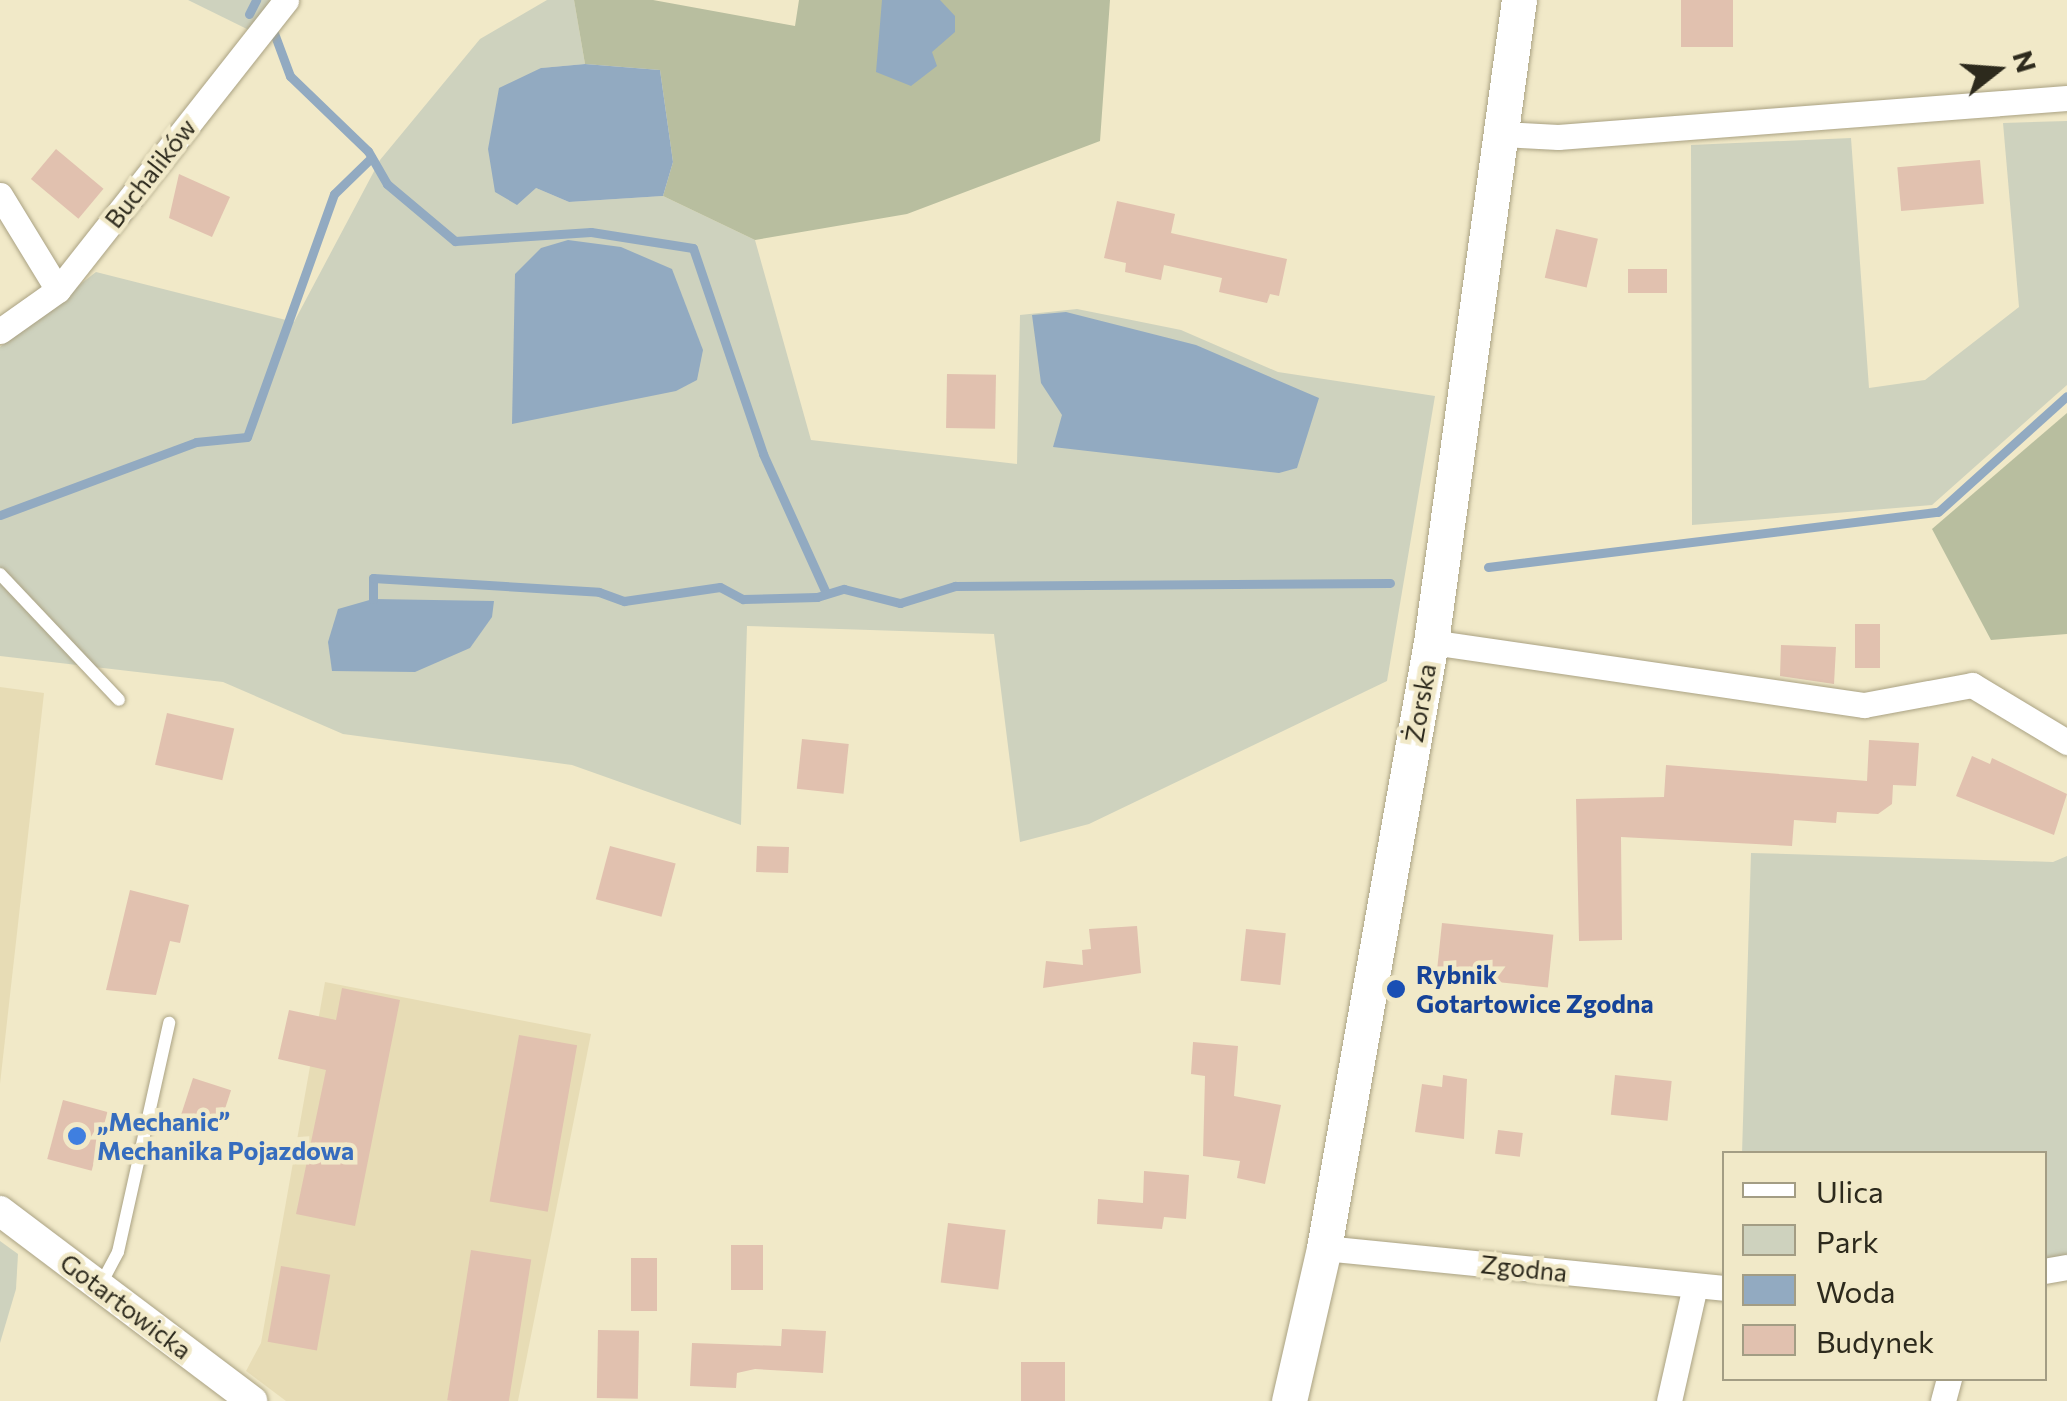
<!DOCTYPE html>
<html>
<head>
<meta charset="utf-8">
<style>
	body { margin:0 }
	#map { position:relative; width:2067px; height:1401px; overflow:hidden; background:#f1e9c8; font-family:Commissioner,sans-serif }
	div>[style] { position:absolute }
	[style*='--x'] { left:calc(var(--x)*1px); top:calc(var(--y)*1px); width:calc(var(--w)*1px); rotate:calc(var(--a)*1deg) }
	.built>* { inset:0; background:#e7dcb5 }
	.green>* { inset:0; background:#ced2be }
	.forest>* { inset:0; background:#b8be9f }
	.water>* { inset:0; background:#92aac1 }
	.stream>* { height:9px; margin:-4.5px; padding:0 4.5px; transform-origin:4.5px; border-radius:4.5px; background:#92aac1 }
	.building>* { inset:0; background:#e1c1af; transform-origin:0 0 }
	.roads { filter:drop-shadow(0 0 2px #aaa283) drop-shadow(0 0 2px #aaa283) }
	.service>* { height:12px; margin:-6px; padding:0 6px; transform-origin:6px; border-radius:6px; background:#fff }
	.minor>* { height:25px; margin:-12.5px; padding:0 12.5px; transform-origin:12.5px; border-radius:12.5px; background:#fff }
	.tertiary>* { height:30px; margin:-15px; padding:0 15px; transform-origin:15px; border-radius:15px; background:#fff }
	.secondary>* { height:35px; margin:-17.5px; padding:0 17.5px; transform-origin:17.5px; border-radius:17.5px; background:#fff }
	.dots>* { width:28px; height:28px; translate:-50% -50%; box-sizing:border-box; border:5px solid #f1e9c8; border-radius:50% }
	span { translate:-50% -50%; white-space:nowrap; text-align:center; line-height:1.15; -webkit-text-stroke:9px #f1e9c8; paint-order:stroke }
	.street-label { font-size:25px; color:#2d2a1d }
	.transit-label { font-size:25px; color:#164399; font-weight:700 }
	.left { translate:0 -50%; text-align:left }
	.shop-label { font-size:25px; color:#366cbe; font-weight:700 }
	.legend { position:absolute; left:1722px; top:1151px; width:325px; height:230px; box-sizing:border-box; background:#f1e9c8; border:2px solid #a39d84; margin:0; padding:12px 18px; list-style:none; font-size:30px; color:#2d2a1d }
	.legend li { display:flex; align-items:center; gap:20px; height:50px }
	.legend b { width:50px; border:2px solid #a39d84 }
	.north { position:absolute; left:1947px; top:20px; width:100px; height:100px; -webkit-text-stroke:8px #f1e9c8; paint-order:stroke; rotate:73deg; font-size:28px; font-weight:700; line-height:40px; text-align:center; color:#2d2a1d }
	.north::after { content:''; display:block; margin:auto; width:35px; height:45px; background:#2d2a1d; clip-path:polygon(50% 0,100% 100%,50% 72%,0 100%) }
</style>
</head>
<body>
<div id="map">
	<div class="built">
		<div style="clip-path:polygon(0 687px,44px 693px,0 1084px)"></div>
		<div style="clip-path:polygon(325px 982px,591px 1034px,518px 1401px,286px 1401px,246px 1371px,261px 1343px)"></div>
	</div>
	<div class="green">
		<div style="clip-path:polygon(188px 0,271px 0,249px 30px)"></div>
		<div style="clip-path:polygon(547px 0,574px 0,585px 64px,541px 68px,536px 188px,569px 202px,663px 196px,755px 240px,811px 440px,1017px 464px,1020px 315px,1077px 309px,1181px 330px,1278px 372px,1435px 396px,1387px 681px,1089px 824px,1020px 842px,994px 634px,747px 626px,741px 825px,572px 765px,343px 734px,223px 682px,0 656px,0 347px,96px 272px,294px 322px,380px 160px,480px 39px)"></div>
		<div style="clip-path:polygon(2067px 121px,2067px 385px,1932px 505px,1692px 525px,1691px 145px,1851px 138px,1869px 388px,1925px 380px,2019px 307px,2003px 123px)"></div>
		<div style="clip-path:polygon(1751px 853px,2053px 862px,2067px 856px,2067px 1257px,2045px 1260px,2044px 1154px,1742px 1154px)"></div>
		<div style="clip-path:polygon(0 1241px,18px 1254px,16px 1289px,0 1343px)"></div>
	</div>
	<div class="forest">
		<div style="clip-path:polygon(574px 0,653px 0,795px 26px,799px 0,1110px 0,1100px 141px,907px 214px,755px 240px,663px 196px,673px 162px,660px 70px,585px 64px)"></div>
		<div style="clip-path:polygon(2067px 413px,2067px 634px,1991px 640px,1932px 529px)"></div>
	</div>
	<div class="water">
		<div style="clip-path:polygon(882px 0,940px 0,955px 16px,955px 32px,932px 52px,937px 66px,911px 86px,876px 72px)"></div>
		<div style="clip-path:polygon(585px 64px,660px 70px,673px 162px,663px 196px,569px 202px,536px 188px,517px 205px,495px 192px,488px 149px,499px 88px,541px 68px)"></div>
		<div style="clip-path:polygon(568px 240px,621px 247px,672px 269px,703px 350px,697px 380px,676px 391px,512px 424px,515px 274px,541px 248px)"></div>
		<div style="clip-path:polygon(1066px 312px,1196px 345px,1319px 398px,1297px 468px,1279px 473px,1053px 447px,1062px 415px,1041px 383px,1032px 315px)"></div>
		<div style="clip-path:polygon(373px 599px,494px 601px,492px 617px,470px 648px,415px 672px,332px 671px,328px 642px,338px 609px)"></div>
	</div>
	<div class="stream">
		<div style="--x:249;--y:14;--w:16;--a:-63"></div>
		<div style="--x:274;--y:33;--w:46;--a:69.6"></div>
		<div style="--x:290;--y:76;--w:108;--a:43.9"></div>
		<div style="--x:368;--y:151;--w:38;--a:60"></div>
		<div style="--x:387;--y:184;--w:89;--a:40"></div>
		<div style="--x:455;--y:241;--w:136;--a:-3.8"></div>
		<div style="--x:591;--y:232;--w:103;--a:8.9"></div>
		<div style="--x:693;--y:248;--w:218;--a:71.2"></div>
		<div style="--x:763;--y:454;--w:153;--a:65.6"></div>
		<div style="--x:0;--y:515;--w:209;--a:-20.4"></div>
		<div style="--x:196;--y:442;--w:51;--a:-5.6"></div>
		<div style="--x:247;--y:437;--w:258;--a:-70.3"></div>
		<div style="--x:334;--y:194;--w:52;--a:-44.2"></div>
		<div style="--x:1488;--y:567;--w:453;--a:-7"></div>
		<div style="--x:1938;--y:512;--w:173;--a:-42"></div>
		<div style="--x:373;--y:599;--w:21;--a:-90"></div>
		<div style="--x:373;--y:578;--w:226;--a:3.5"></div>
		<div style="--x:599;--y:592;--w:27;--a:20"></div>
		<div style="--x:624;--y:601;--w:97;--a:-8.3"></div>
		<div style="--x:720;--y:587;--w:26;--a:28"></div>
		<div style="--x:743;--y:599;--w:74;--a:-1.5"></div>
		<div style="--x:817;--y:597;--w:28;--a:-17"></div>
		<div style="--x:844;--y:589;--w:58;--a:14"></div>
		<div style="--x:900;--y:603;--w:58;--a:-17.2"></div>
		<div style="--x:955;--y:586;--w:435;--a:-0.4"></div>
	</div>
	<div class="building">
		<div style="left:1681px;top:0;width:52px;height:47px"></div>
		<div style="left:56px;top:149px;width:62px;height:39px;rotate:40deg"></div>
		<div style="left:1980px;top:160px;width:44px;height:83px;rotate:85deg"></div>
		<div style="clip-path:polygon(179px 174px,230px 197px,212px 237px,169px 218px)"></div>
		<div style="clip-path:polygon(1117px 201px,1175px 214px,1171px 233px,1287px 259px,1279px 296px,1270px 294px,1267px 303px,1219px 292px,1222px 278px,1164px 265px,1161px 280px,1125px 272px,1126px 263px,1104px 258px)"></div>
		<div style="left:1556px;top:229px;width:43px;height:50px;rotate:13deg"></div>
		<div style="left:1628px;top:269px;width:39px;height:24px"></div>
		<div style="left:947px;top:374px;width:49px;height:54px;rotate:1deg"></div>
		<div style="left:1855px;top:624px;width:25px;height:44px"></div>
		<div style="clip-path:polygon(1781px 645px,1836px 647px,1834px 684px,1780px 676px)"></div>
		<div style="left:167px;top:713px;width:69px;height:53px;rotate:13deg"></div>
		<div style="left:802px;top:739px;width:47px;height:50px;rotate:6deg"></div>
		<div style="clip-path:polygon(1869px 740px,1919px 743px,1916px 786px,1893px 785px,1892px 804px,1878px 814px,1837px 812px,1836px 823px,1794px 820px,1792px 846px,1621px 837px,1622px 940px,1579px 941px,1576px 799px,1664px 797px,1666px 765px,1867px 781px)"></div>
		<div style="clip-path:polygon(1972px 756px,1990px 764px,1992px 758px,2067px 794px,2054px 835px,1956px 796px)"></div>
		<div style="left:610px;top:846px;width:68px;height:55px;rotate:15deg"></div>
		<div style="left:757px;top:846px;width:32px;height:26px;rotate:2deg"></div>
		<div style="clip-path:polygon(130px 890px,189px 905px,180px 943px,170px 941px,156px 995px,106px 990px)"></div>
		<div style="left:1442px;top:923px;width:112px;height:53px;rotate:6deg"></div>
		<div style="clip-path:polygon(1137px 926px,1141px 973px,1043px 988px,1046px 961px,1083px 965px,1082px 950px,1091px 949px,1089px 929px)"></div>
		<div style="left:1246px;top:929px;width:40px;height:52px;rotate:6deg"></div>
		<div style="clip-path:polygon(342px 988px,400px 1000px,355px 1226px,296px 1214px,326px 1070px,278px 1059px,289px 1010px,336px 1020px)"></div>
		<div style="left:519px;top:1035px;width:59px;height:169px;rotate:10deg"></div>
		<div style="clip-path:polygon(1193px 1042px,1238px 1046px,1234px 1096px,1281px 1105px,1265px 1184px,1237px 1178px,1240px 1161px,1203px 1156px,1205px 1076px,1191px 1074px)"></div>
		<div style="clip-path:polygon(1443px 1075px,1467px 1079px,1464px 1139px,1415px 1132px,1422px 1084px,1442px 1087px)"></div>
		<div style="left:1615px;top:1075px;width:57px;height:40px;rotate:6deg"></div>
		<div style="left:193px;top:1078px;width:40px;height:42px;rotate:18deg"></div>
		<div style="left:63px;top:1100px;width:46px;height:61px;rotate:15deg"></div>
		<div style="left:1498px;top:1130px;width:25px;height:24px;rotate:7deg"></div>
		<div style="clip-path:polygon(1144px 1171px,1189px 1175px,1186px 1219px,1164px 1217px,1162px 1229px,1097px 1224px,1098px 1199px,1143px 1203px)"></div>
		<div style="left:948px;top:1223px;width:58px;height:60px;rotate:7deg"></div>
		<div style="left:731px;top:1245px;width:32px;height:45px"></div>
		<div style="left:471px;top:1250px;width:61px;height:152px;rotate:9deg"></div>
		<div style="left:631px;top:1258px;width:26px;height:53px"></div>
		<div style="left:281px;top:1266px;width:50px;height:77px;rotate:10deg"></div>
		<div style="clip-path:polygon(782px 1329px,826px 1331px,823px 1373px,755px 1369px,737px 1373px,736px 1388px,690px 1386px,692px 1343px,781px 1346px)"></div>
		<div style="left:598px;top:1330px;width:41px;height:68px;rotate:1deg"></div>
		<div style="left:1065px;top:1362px;width:39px;height:44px;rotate:90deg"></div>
	</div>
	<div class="roads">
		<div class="service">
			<div style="--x:0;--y:574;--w:173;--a:46.6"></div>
			<div style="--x:101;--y:1284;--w:36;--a:-62"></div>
			<div style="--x:118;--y:1252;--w:235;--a:-77.4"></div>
		</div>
		<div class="minor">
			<div style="--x:1502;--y:134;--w:56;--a:3.1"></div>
			<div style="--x:1558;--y:137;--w:510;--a:-4.38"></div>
			<div style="--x:0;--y:195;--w:111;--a:58.6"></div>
			<div style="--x:0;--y:331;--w:71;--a:-35.3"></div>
			<div style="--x:58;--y:290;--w:369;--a:-51.8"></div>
			<div style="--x:1431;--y:642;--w:438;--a:8.3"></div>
			<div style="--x:1864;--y:705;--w:110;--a:-10.5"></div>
			<div style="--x:1972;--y:685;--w:111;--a:31"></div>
			<div style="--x:1324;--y:1248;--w:402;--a:5.7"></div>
			<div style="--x:2044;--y:1271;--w:23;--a:-10"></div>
			<div style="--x:1669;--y:1401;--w:118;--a:-77.3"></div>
			<div style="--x:1943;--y:1401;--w:24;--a:-75"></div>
		</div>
		<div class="tertiary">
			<div style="--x:0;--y:1211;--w:316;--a:37"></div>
		</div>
		<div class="secondary">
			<div style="--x:1289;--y:1401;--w:157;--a:-77.1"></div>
			<div style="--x:1324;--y:1248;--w:615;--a:-79.99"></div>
			<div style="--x:1431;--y:642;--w:648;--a:-82.2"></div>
		</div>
	</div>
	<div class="dots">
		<div style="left:1396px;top:989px;background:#1a4fb4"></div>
		<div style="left:77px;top:1136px;background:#3f7fe0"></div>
	</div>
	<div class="street-label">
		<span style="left:150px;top:173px;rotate:-52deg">Buchalików</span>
		<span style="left:1420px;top:703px;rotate:-80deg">Żorska</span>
		<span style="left:1524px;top:1268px;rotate:6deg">Zgodna</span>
		<span style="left:126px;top:1306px;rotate:37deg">Gotartowicka</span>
	</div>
	<div class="transit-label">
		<span class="left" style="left:1416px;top:989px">Rybnik<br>Gotartowice Zgodna</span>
	</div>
	<div class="shop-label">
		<span class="left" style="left:97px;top:1136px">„Mechanic”<br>Mechanika Pojazdowa</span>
	</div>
	<ul class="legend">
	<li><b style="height:12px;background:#fff"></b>Ulica</li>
	<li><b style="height:28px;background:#ced2be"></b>Park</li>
	<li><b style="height:28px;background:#92aac1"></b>Woda</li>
	<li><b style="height:28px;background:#e1c1af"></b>Budynek</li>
	</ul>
	<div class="north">N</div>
</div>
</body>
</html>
